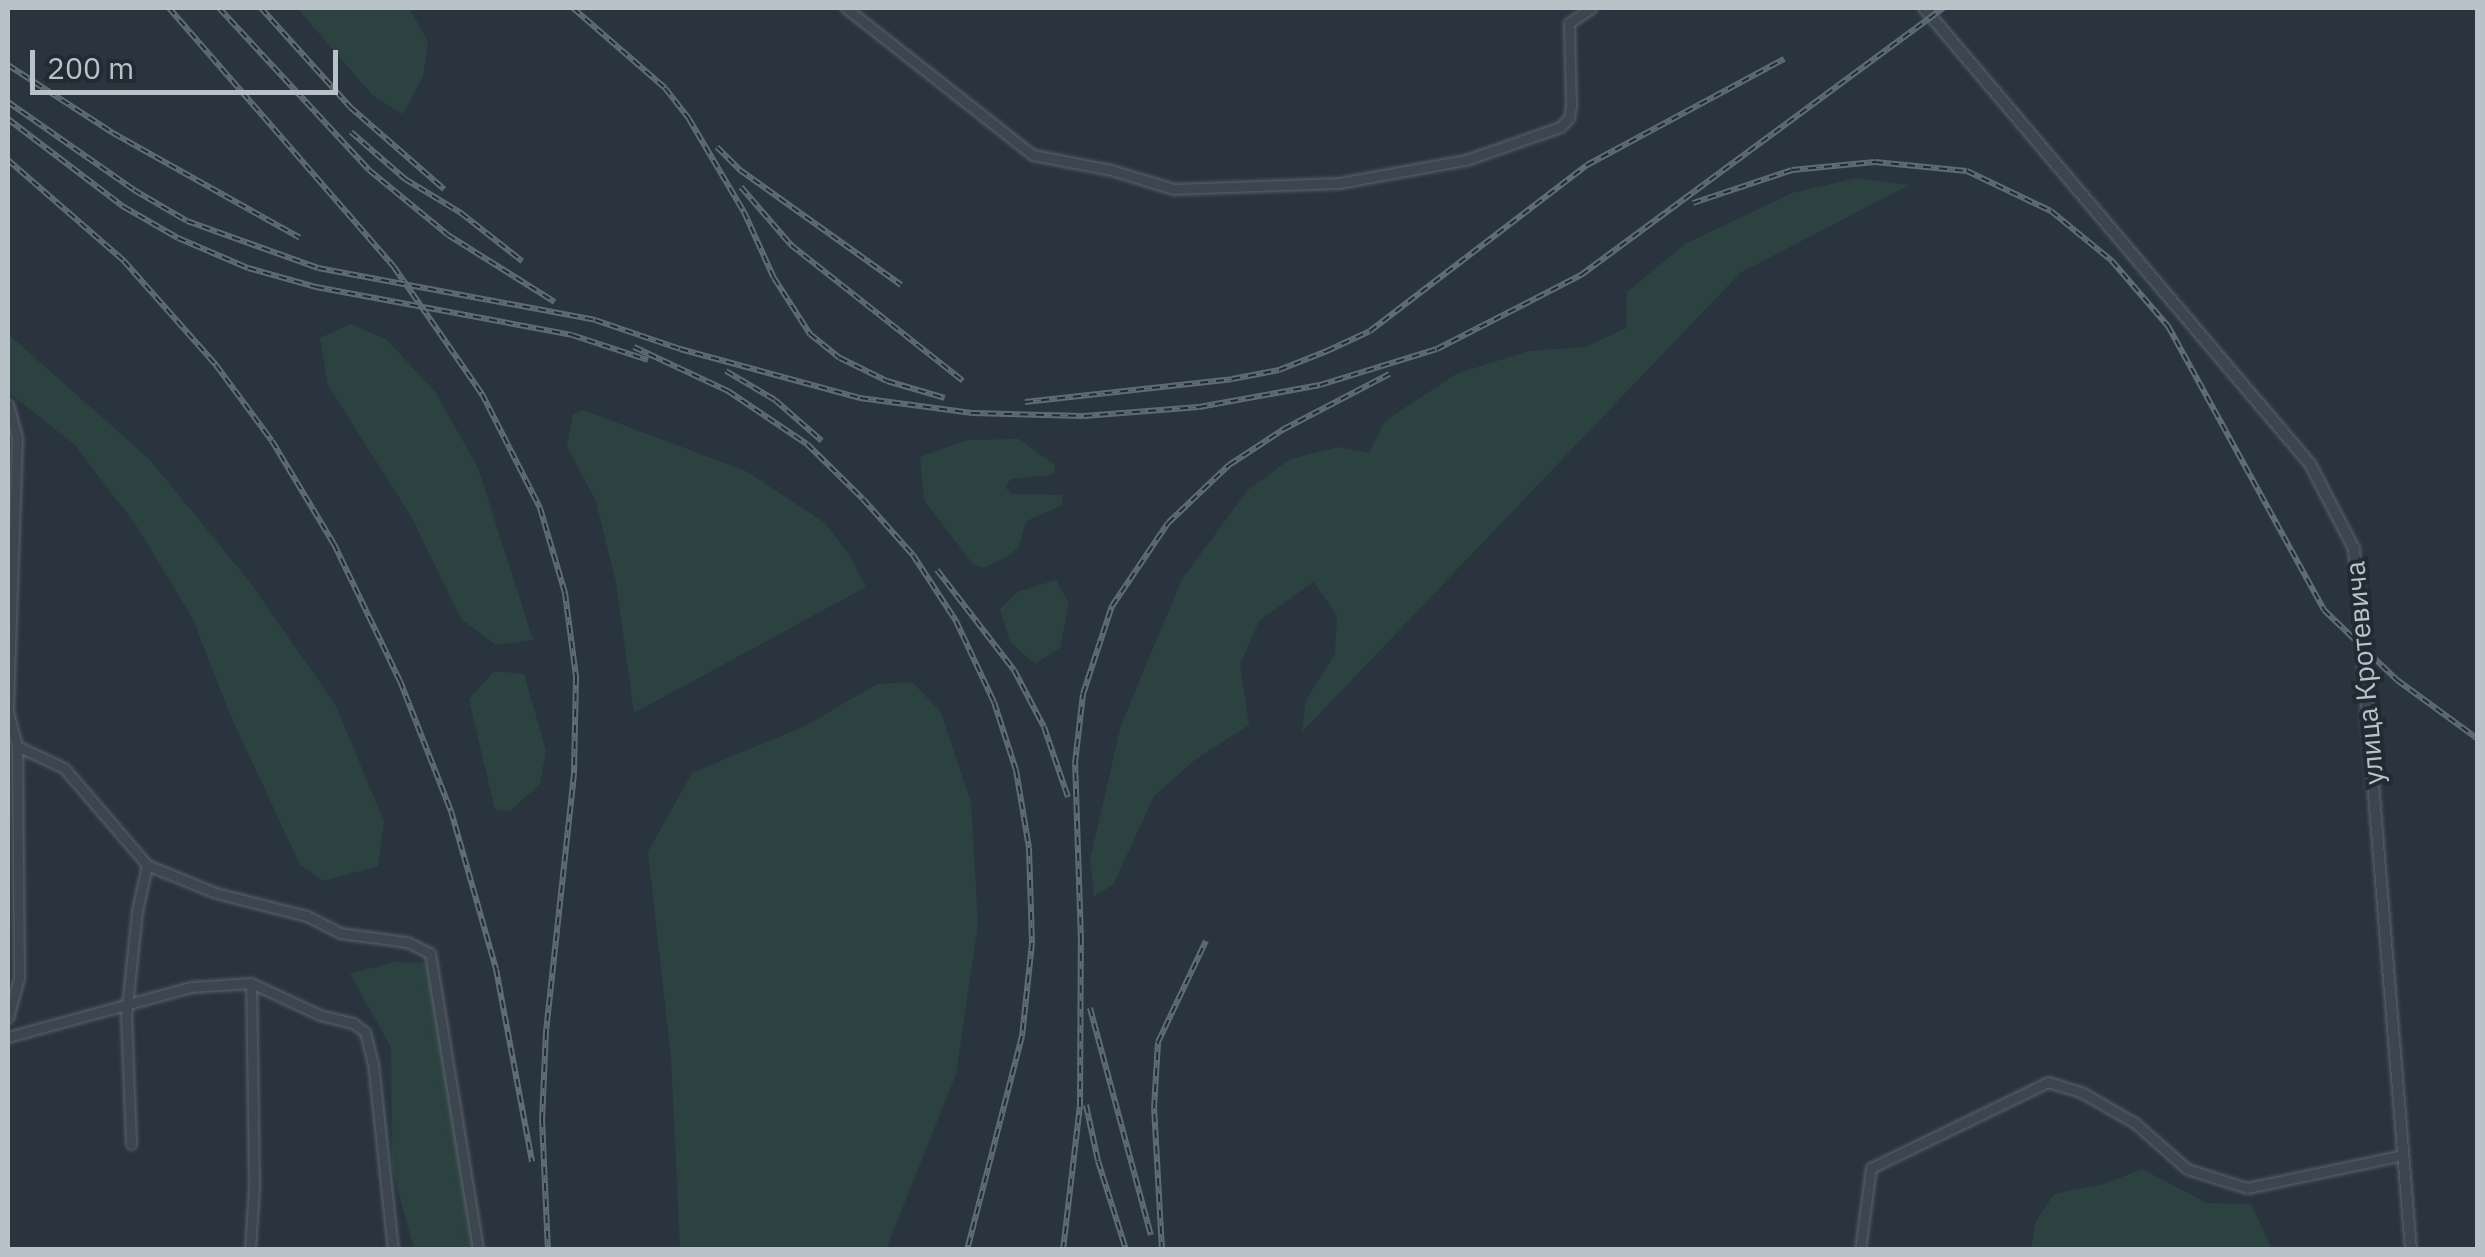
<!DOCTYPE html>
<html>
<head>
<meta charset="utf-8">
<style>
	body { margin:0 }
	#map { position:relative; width:2485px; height:1257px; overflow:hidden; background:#29343f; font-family:"IBM Plex Sans",sans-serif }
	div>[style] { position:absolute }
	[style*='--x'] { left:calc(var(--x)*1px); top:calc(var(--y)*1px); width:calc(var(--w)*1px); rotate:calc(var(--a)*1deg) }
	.green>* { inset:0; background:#2c4241 }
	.roads { filter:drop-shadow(0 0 2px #5a646c) drop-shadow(0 0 2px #5a646c) }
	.minor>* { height:9px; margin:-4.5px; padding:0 4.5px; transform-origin:4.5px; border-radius:4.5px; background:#3d464f }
	.tertiary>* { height:10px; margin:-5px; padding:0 5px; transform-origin:5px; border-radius:5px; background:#3d464f }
	.rail>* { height:6px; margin-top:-3px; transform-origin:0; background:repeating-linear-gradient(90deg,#212b34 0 8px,#5f6b75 0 16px); box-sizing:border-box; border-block:2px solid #5f6b75 }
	span { translate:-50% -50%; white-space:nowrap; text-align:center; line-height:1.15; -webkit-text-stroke:8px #212b34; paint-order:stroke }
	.street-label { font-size:28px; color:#b9c1c9 }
	.frame { position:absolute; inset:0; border:10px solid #b9c1c9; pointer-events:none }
	.scale { position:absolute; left:30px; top:50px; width:308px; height:45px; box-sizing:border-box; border:5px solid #b9c1c9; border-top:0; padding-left:12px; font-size:30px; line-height:35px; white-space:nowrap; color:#b9c1c9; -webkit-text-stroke:8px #212b34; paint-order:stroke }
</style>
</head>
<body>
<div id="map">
	<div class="green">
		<div style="clip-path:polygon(297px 8px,409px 8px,428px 41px,423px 77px,403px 114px,373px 96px)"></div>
		<div style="clip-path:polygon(1856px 178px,1909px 185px,1740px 273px,1302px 732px,1306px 700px,1335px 654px,1337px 615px,1313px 582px,1259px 621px,1240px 665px,1249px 725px,1196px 759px,1154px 796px,1113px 885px,1094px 896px,1090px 860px,1121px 725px,1182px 579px,1248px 490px,1290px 459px,1338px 447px,1369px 453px,1385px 421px,1456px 374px,1528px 351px,1586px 347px,1626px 328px,1627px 292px,1685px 244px,1792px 193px)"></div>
		<div style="clip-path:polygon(351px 324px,387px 340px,436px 393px,478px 468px,533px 640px,496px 645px,461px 619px,412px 518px,328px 385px,320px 338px)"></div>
		<div style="clip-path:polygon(8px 334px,149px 459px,249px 581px,335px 704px,384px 821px,378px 866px,323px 881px,300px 865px,229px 712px,193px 619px,136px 525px,74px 444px,8px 392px)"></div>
		<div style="clip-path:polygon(583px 410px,746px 471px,825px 523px,851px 558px,866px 587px,634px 713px,616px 583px,596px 501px,567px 447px,573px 414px)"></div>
		<div style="clip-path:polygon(1019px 439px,1055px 465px,1055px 470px,1051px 475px,1011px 479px,1005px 487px,1011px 494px,1062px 495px,1063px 505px,1026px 521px,1019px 546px,1010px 555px,983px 568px,973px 564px,924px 500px,920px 457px,968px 440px)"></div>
		<div style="clip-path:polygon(1056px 580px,1069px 604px,1060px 648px,1035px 664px,1010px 642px,1000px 609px,1017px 592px)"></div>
		<div style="clip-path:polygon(494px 671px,524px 674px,546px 751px,540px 784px,510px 811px,495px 810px,469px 699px)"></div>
		<div style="clip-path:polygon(912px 682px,941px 712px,971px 802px,978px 924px,956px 1074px,886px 1249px,680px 1249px,671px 1057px,648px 852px,692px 773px,807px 725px,877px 684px)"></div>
		<div style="clip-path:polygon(394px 962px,436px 963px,478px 1249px,414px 1249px,392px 1168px,391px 1047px,350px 974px)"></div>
		<div style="clip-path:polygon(2142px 1169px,2207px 1203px,2251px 1204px,2272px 1249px,2031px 1249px,2036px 1221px,2054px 1194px,2104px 1184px)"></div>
	</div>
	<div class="roads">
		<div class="minor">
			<div style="--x:846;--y:8;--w:238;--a:38.2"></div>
			<div style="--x:1033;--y:155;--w:79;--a:10.9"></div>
			<div style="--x:1111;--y:170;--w:66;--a:16.8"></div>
			<div style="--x:1174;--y:189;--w:165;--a:-2.1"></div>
			<div style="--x:1339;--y:183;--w:129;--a:-10.3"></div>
			<div style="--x:1466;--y:160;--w:100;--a:-19.3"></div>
			<div style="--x:1560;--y:127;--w:13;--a:-45"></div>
			<div style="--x:1569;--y:118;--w:13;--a:-81"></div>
			<div style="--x:1571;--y:105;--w:82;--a:-91.4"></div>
			<div style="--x:1569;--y:23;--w:27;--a:-34"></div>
			<div style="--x:8;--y:404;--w:35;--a:75"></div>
			<div style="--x:17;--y:438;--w:273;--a:91.9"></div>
			<div style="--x:8;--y:712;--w:35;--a:75"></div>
			<div style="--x:17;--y:746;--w:232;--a:89.5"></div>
			<div style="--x:19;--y:978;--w:41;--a:105.4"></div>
			<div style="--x:17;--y:746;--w:52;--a:25.1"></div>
			<div style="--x:64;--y:768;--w:128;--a:49.4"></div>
			<div style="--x:147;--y:865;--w:74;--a:22.1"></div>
			<div style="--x:216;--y:893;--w:94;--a:14.2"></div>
			<div style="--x:307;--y:916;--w:37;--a:27"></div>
			<div style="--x:340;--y:933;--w:68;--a:7.7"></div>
			<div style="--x:407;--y:942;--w:25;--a:26"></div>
			<div style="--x:430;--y:953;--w:301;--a:80.8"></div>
			<div style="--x:8;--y:1037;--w:190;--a:-15.3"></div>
			<div style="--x:191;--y:987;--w:60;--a:-3.8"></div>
			<div style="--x:251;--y:983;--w:76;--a:24.9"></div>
			<div style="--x:320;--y:1015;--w:34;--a:14"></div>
			<div style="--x:353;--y:1023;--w:15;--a:37"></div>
			<div style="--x:365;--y:1032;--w:32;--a:76"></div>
			<div style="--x:373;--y:1063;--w:188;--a:83.9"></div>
			<div style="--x:131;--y:1144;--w:128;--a:-92.2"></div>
			<div style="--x:126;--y:1016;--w:106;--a:-84"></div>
			<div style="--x:137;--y:911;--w:47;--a:-77.7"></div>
			<div style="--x:250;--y:1250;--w:63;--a:-86.4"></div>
			<div style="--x:254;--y:1187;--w:204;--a:-90.8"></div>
			<div style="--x:1860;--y:1250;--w:83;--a:-82.4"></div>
			<div style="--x:1871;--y:1168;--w:197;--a:-25.9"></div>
			<div style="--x:2048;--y:1082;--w:34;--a:17"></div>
			<div style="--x:2081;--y:1092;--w:62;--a:29.9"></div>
			<div style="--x:2135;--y:1123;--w:69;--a:41.5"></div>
			<div style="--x:2187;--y:1169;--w:63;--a:17.6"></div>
			<div style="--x:2247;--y:1188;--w:159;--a:-11.9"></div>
		</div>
		<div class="tertiary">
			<div style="--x:1924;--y:8;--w:597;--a:49.75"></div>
			<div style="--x:2310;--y:464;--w:96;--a:62.6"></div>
			<div style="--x:2354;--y:549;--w:703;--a:85.35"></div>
		</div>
	</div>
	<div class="rail">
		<div style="--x:169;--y:8;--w:343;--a:49"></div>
		<div style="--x:394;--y:267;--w:155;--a:55.3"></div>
		<div style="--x:482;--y:394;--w:128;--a:63"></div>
		<div style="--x:540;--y:508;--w:89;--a:73.6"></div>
		<div style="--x:565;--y:593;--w:85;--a:82.5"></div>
		<div style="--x:576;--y:677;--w:97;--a:91.2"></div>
		<div style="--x:574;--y:774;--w:260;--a:96.2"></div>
		<div style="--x:546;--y:1032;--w:87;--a:92.6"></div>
		<div style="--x:542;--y:1119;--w:131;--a:87.4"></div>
		<div style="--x:219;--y:8;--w:221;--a:47.2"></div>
		<div style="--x:369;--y:170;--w:102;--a:39.4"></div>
		<div style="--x:448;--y:235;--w:126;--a:32.1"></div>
		<div style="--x:261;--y:8;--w:133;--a:48"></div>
		<div style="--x:350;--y:107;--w:125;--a:41.1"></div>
		<div style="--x:573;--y:8;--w:122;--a:41"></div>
		<div style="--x:665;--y:88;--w:39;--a:52"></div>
		<div style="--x:689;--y:119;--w:108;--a:59.4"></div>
		<div style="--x:744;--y:212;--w:72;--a:65.6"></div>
		<div style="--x:774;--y:278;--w:67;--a:57.3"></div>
		<div style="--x:810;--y:334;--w:38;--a:39"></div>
		<div style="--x:840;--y:358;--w:52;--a:26.1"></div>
		<div style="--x:887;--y:381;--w:60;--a:16.3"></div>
		<div style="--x:8;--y:65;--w:125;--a:32.9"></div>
		<div style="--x:113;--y:133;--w:214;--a:29.3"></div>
		<div style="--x:8;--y:102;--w:154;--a:34.9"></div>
		<div style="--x:134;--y:190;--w:61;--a:30.3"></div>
		<div style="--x:187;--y:221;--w:139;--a:19.7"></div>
		<div style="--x:318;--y:268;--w:282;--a:10.6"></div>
		<div style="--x:595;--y:320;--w:90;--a:18.8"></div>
		<div style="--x:680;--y:349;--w:187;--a:15.2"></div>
		<div style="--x:860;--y:398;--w:113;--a:7.6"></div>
		<div style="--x:972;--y:413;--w:112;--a:1.5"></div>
		<div style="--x:1084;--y:416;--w:115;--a:-4.5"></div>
		<div style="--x:1199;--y:407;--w:123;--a:-10.3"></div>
		<div style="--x:1320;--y:385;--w:122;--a:-17.1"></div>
		<div style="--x:1437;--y:349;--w:162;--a:-27.2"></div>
		<div style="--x:1581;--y:275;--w:450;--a:-36.4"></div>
		<div style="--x:8;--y:119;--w:146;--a:37.2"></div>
		<div style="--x:124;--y:207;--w:62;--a:29.9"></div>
		<div style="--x:178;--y:238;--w:76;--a:23.2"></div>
		<div style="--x:248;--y:268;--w:71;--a:15.6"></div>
		<div style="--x:316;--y:287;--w:260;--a:10.6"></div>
		<div style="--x:572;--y:335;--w:80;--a:18.2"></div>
		<div style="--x:351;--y:132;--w:72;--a:41"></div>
		<div style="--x:405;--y:179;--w:66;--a:31.3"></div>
		<div style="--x:461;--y:213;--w:78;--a:38.2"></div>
		<div style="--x:717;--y:147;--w:33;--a:45"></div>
		<div style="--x:740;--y:170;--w:198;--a:35.5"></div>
		<div style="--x:8;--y:160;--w:154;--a:41"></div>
		<div style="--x:124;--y:261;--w:139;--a:48.5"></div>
		<div style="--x:216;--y:365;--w:94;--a:53.6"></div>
		<div style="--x:272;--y:441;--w:120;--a:59"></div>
		<div style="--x:334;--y:544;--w:152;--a:64.3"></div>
		<div style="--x:400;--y:681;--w:140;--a:68.6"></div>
		<div style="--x:451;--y:811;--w:164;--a:74.1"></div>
		<div style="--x:496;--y:969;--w:196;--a:79.4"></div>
		<div style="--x:741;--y:187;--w:77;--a:49.2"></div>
		<div style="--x:791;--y:245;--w:219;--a:38.3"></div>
		<div style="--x:1693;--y:203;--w:104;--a:-18.4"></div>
		<div style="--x:1792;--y:170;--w:83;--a:-5.5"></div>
		<div style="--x:1875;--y:162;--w:92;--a:5.6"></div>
		<div style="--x:1967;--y:171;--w:93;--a:25.5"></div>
		<div style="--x:2051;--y:211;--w:79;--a:39.3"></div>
		<div style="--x:2112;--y:261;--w:86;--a:49.3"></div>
		<div style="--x:2168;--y:326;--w:324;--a:61.2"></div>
		<div style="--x:2324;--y:610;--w:101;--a:43.8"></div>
		<div style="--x:2397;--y:680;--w:100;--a:36.1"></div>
		<div style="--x:634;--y:347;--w:104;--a:25.1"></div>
		<div style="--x:728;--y:391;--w:95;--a:33.9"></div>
		<div style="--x:807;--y:444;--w:78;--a:44.5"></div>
		<div style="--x:863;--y:499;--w:75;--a:48.2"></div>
		<div style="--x:913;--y:555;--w:79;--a:56.9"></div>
		<div style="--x:956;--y:621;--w:89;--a:64.9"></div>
		<div style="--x:994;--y:702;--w:71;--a:72.1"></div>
		<div style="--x:1016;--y:770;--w:79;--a:80.5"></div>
		<div style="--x:1029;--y:848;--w:95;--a:88.2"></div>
		<div style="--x:1032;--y:943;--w:94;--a:96.1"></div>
		<div style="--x:1022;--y:1036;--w:221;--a:104.4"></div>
		<div style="--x:726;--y:371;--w:57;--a:30.6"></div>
		<div style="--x:775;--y:400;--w:62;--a:41.1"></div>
		<div style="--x:1025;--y:402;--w:208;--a:-6.3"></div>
		<div style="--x:1232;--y:379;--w:48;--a:-10.8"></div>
		<div style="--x:1279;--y:370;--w:52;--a:-21.6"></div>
		<div style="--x:1327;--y:351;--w:47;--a:-24.9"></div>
		<div style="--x:1370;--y:331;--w:273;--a:-37.4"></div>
		<div style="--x:1587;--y:165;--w:224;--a:-28.3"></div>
		<div style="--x:937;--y:570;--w:126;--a:52.4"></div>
		<div style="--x:1014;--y:670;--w:64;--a:62.2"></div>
		<div style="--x:1044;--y:727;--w:74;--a:71.1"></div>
		<div style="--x:1090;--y:1008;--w:235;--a:75"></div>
		<div style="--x:1086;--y:1105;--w:57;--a:77.9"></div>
		<div style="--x:1098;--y:1161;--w:93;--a:72.5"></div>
		<div style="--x:1063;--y:1250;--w:146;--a:-83.3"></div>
		<div style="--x:1080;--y:1105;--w:164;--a:-89.7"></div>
		<div style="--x:1081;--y:941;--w:178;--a:-91.9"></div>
		<div style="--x:1075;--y:763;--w:69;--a:-83.4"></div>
		<div style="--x:1083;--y:694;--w:93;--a:-71.8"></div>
		<div style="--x:1112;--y:606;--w:100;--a:-56"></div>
		<div style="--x:1168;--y:523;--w:84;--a:-43.6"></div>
		<div style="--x:1229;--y:465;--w:66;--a:-33.2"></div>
		<div style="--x:1284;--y:429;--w:119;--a:-27.6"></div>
		<div style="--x:1162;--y:1250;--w:142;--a:-93.2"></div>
		<div style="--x:1154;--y:1108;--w:66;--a:-86.5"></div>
		<div style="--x:1158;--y:1042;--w:112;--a:-64.6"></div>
	</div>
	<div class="street-label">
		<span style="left:2364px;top:673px;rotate:-95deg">улица Кротевича</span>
	</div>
	<div class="frame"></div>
	<div class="scale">200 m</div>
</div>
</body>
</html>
